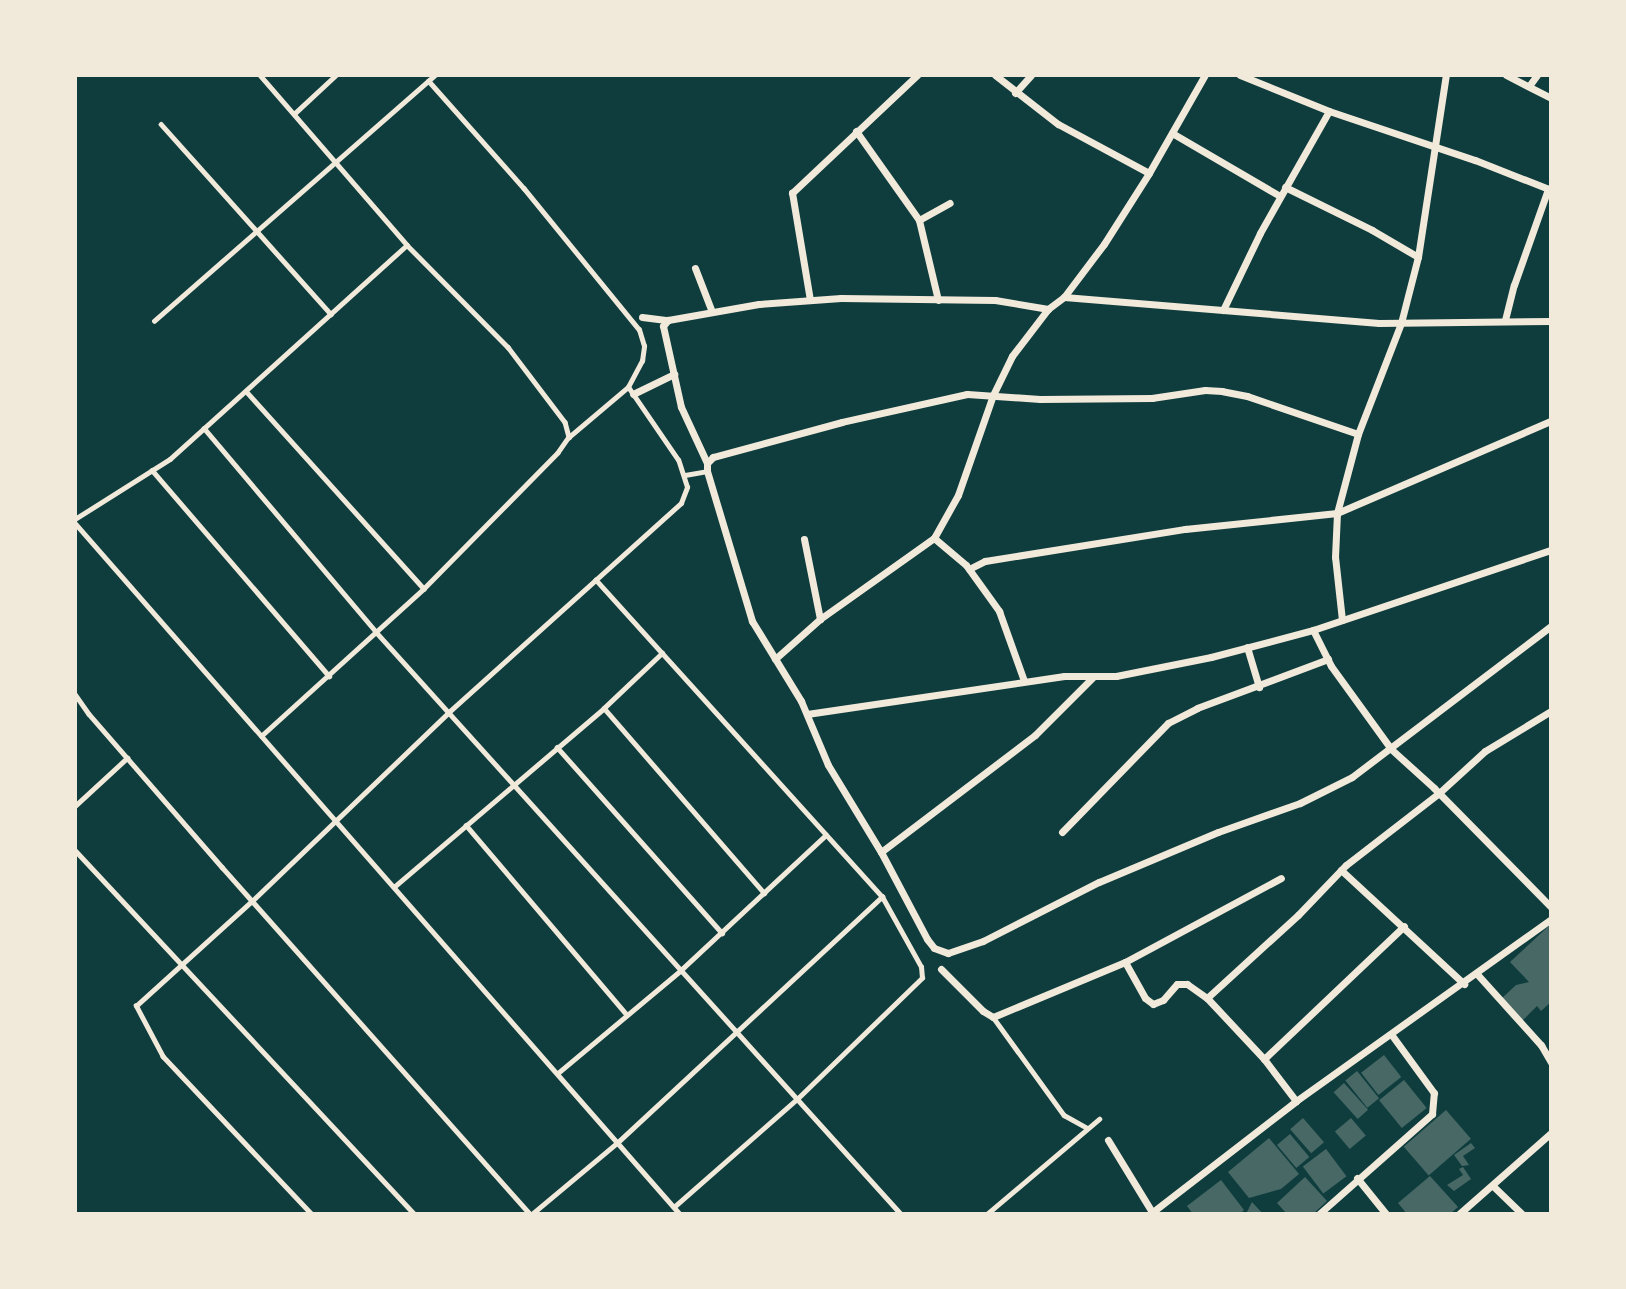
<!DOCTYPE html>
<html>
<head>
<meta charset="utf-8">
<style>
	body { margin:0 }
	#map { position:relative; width:1626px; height:1289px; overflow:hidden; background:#0f3d3e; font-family:"PT Serif",serif }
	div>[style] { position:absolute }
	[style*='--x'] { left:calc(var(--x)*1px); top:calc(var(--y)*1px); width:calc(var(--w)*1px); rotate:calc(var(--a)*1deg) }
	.building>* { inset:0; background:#486865; transform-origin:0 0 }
	.service>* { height:4.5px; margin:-2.25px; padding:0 2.25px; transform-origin:2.25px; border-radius:2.25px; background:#f1e9da }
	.minor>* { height:7px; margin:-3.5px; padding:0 3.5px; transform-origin:3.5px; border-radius:3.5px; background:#f1e9da }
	span { translate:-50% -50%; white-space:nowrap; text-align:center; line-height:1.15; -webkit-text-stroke:7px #f1e9da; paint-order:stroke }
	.frame { position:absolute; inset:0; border:77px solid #f1e9da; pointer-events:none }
</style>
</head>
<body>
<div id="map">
	<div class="building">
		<div style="clip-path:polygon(1551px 924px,1551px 1002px,1541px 1011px,1537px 1006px,1522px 1021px,1501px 999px,1516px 985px,1529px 982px,1510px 962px)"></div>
		<div style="left:1384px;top:1055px;width:28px;height:29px;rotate:52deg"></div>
		<div style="left:1357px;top:1071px;width:35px;height:15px;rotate:51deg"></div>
		<div style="left:1404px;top:1080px;width:36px;height:32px;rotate:51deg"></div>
		<div style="left:1344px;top:1083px;width:36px;height:14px;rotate:48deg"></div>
		<div style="left:1446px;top:1110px;width:38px;height:56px;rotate:49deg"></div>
		<div style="left:1303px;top:1118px;width:32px;height:17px;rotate:49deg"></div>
		<div style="left:1351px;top:1118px;width:23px;height:21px;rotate:50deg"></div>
		<div style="left:1290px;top:1134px;width:30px;height:17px;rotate:50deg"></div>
		<div style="clip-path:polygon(1269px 1138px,1299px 1174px,1281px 1189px,1249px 1198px,1228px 1172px)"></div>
		<div style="clip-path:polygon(1471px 1143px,1475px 1148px,1463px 1156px,1469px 1165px,1462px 1166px,1454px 1155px)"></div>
		<div style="left:1326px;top:1149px;width:34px;height:29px;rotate:53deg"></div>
		<div style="clip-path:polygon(1463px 1167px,1471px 1179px,1454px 1191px,1447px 1185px,1463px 1175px,1459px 1169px)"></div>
		<div style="clip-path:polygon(1430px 1176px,1458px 1207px,1450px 1214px,1407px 1214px,1398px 1203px)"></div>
		<div style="clip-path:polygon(1305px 1177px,1327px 1201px,1313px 1214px,1287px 1214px,1277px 1203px)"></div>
		<div style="clip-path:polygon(1221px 1180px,1244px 1210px,1240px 1214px,1193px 1214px,1187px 1206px)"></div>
		<div style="clip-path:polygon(1252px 1202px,1263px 1214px,1246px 1214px)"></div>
	</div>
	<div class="service">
		<div style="--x:260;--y:75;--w:225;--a:49.1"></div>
		<div style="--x:407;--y:245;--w:144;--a:45.3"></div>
		<div style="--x:508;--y:347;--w:94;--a:52.8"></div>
		<div style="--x:565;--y:422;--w:16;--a:75"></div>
		<div style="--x:569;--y:437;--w:19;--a:125"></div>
		<div style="--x:558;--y:453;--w:191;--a:134.6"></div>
		<div style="--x:424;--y:589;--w:219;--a:137.8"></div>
		<div style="--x:294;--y:114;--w:57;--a:-42.9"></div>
		<div style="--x:161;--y:124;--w:255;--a:48.2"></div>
		<div style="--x:154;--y:321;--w:373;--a:-41.2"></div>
		<div style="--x:246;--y:391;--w:266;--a:48"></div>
		<div style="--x:204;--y:428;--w:268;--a:49.8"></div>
		<div style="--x:377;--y:633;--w:782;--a:47.95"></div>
		<div style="--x:569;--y:437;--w:77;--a:-40.3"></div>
		<div style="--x:152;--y:470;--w:272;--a:49.3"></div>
		<div style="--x:685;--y:475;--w:22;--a:-10"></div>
		<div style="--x:75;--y:519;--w:112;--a:-32.3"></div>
		<div style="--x:170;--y:459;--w:319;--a:-42.1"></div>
		<div style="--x:75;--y:523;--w:918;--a:48.8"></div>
		<div style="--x:75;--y:694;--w:24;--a:55"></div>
		<div style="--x:89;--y:714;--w:203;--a:49"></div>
		<div style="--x:222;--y:867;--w:464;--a:48.4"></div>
		<div style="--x:604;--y:708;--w:245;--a:49.1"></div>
		<div style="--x:557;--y:747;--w:249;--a:48.4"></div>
		<div style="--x:75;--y:806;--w:71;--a:-42.7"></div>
		<div style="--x:466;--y:825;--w:249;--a:49.7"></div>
		<div style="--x:75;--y:850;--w:498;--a:47"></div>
		<div style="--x:394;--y:887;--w:276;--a:-40.4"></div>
		<div style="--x:604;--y:708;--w:80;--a:-43.5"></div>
		<div style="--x:993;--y:1017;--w:121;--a:54.1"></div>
		<div style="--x:1064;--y:1115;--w:26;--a:29"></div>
		<div style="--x:558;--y:1073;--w:160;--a:-39.9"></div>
		<div style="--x:681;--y:970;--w:198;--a:-43"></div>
		<div style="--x:674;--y:1207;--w:164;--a:-41.3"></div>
		<div style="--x:797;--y:1099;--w:174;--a:-44.1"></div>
		<div style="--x:922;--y:978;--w:11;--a:-95"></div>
		<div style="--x:921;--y:967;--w:80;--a:-119.1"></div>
		<div style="--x:311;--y:1214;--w:216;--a:-133.3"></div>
		<div style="--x:163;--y:1057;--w:58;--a:-117.9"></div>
		<div style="--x:136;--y:1006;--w:156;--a:-42.2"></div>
		<div style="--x:252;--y:901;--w:273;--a:-43.8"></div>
		<div style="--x:449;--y:712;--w:312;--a:-42"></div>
		<div style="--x:681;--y:503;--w:17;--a:-69"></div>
		<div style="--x:687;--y:487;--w:28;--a:-108"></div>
		<div style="--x:678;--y:460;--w:88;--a:-124.4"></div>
		<div style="--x:628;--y:387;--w:30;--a:-62"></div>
		<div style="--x:642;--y:361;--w:15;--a:-82"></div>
		<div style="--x:644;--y:346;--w:17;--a:-107"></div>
		<div style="--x:639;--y:330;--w:182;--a:-129.2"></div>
		<div style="--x:524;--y:189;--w:144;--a:-131.6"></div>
		<div style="--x:532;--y:1214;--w:111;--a:-39.9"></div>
		<div style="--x:617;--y:1143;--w:362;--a:-42.9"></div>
		<div style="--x:882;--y:897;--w:427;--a:-132.1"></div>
		<div style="--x:987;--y:1214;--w:147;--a:-40.3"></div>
	</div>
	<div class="minor">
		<div style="--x:995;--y:75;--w:80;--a:37.9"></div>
		<div style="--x:1058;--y:124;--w:103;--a:28.3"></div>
		<div style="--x:1240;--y:75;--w:96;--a:22"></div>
		<div style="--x:1329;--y:111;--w:154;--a:18.6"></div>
		<div style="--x:1475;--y:160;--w:82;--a:21.5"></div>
		<div style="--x:1506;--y:75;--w:51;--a:27.1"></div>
		<div style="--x:1529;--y:86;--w:14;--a:-54"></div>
		<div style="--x:1015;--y:93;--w:24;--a:-48"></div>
		<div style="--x:856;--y:131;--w:109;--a:54.7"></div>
		<div style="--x:1172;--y:133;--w:125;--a:30.3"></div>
		<div style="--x:1285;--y:187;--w:97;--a:26.3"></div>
		<div style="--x:1372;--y:230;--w:53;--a:30.4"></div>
		<div style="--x:695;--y:268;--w:47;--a:68.9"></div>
		<div style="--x:1064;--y:297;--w:316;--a:4.7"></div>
		<div style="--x:1379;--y:323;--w:172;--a:-0.7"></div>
		<div style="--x:810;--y:300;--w:109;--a:-99.5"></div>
		<div style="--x:792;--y:193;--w:172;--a:-43.3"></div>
		<div style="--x:938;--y:300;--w:82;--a:-103.4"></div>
		<div style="--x:919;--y:220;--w:35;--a:-29"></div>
		<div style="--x:1223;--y:310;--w:85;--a:-64.3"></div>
		<div style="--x:1260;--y:233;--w:140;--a:-60.5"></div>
		<div style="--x:642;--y:317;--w:26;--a:7"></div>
		<div style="--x:1505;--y:320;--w:36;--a:-76"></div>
		<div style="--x:1514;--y:285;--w:102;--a:-70.5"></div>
		<div style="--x:633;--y:394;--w:46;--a:-26"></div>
		<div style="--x:1358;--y:434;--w:117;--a:-161.1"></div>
		<div style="--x:1247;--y:396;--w:25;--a:-169"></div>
		<div style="--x:1222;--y:391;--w:17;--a:-177"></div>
		<div style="--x:1205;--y:390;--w:54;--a:171.4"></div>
		<div style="--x:1152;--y:398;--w:112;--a:179.5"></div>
		<div style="--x:1040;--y:399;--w:73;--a:-176.1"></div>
		<div style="--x:967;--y:394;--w:128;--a:167.4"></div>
		<div style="--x:842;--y:422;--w:134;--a:164.8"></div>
		<div style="--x:713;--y:457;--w:8;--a:135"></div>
		<div style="--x:707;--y:463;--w:8;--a:90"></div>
		<div style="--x:707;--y:471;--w:157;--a:73.3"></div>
		<div style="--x:752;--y:621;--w:94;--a:58.5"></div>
		<div style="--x:801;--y:701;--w:69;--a:67.1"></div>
		<div style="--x:828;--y:765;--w:102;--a:58.7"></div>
		<div style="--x:881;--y:852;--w:98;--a:62.1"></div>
		<div style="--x:927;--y:939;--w:11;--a:52"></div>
		<div style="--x:934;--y:948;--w:15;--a:20"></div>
		<div style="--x:948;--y:953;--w:37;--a:-19"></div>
		<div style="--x:983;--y:941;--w:130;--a:-27"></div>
		<div style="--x:1099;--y:882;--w:129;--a:-22.8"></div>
		<div style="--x:1218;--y:832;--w:87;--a:-19.5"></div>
		<div style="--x:1300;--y:803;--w:58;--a:-26.6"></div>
		<div style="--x:1352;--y:777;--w:250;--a:-37.2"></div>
		<div style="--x:707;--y:463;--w:62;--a:-114.9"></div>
		<div style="--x:681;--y:407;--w:83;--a:-102.5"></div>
		<div style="--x:663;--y:326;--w:8;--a:-50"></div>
		<div style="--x:668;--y:320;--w:92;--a:-10"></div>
		<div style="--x:759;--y:304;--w:82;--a:-4.2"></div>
		<div style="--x:841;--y:298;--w:154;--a:0.7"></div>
		<div style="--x:995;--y:300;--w:54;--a:9.6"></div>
		<div style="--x:934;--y:538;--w:42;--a:40.2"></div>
		<div style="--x:966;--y:565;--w:57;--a:54.3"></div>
		<div style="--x:999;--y:611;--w:74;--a:70.3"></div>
		<div style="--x:804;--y:539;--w:82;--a:78.7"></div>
		<div style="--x:969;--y:569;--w:18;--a:-27"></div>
		<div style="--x:985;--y:561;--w:203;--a:-9.1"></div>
		<div style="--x:1185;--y:529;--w:153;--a:-6"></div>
		<div style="--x:1337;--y:513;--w:233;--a:-23.3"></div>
		<div style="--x:1342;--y:620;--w:63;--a:-96.3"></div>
		<div style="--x:1335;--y:557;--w:44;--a:-87.4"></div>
		<div style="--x:1337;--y:513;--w:82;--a:-75.1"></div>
		<div style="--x:1358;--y:434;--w:119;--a:-68.8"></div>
		<div style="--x:1401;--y:323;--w:68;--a:-75.6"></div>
		<div style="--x:1418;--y:257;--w:184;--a:-81.3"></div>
		<div style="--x:1313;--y:630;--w:40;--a:63.4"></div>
		<div style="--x:1331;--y:666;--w:102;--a:54.1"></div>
		<div style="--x:1391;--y:749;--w:58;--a:42.2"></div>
		<div style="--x:1434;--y:788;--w:167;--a:45.5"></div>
		<div style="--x:1247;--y:647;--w:42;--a:73.3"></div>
		<div style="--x:775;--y:659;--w:60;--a:-41.6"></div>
		<div style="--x:820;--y:619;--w:140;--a:-35.4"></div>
		<div style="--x:934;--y:538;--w:49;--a:-60.8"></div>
		<div style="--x:958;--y:495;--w:106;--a:-70.7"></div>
		<div style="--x:993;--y:395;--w:43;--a:-64"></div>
		<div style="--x:1012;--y:356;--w:59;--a:-52.5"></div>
		<div style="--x:1048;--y:309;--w:20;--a:-37"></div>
		<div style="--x:1064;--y:297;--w:66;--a:-53"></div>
		<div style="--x:1104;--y:244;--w:84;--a:-57.6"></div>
		<div style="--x:1149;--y:173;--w:113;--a:-60.3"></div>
		<div style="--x:807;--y:714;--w:260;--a:-8.4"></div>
		<div style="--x:1064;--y:676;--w:52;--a:0"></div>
		<div style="--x:1116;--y:676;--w:97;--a:-11.3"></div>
		<div style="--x:1211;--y:657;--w:106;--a:-14.8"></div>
		<div style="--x:1313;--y:630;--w:251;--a:-18.6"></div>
		<div style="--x:1062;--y:832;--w:152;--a:-45.8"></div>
		<div style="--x:1168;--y:723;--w:33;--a:-27"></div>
		<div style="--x:1197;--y:708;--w:140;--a:-20.5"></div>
		<div style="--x:881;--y:852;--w:193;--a:-37.2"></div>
		<div style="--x:1035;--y:735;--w:81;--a:-45"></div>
		<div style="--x:1341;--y:870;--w:168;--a:42.8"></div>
		<div style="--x:1125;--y:962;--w:177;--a:-28.3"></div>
		<div style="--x:941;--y:969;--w:59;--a:45"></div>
		<div style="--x:983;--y:1011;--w:12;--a:31"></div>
		<div style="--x:993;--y:1017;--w:143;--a:-22.6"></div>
		<div style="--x:1125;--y:962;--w:41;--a:60.9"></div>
		<div style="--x:1145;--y:998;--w:10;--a:37"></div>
		<div style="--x:1153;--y:1004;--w:11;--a:-22"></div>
		<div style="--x:1163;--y:1000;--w:21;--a:-49"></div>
		<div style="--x:1177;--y:984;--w:10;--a:0"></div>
		<div style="--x:1187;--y:984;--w:24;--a:35"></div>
		<div style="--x:1207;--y:998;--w:83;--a:46.9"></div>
		<div style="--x:1264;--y:1059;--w:53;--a:52.7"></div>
		<div style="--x:1477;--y:974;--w:96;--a:48"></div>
		<div style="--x:1541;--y:1045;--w:20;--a:60"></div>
		<div style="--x:1207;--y:998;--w:123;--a:-42.4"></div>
		<div style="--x:1298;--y:915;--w:69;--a:-46.2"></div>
		<div style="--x:1346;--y:865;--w:118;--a:-37.7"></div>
		<div style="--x:1439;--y:793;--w:62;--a:-42.4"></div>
		<div style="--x:1485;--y:751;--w:77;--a:-31.2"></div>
		<div style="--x:1264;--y:1059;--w:193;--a:-43.5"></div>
		<div style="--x:1108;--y:1140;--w:84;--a:58.6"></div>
		<div style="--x:1357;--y:1178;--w:46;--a:51.1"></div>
		<div style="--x:1493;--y:1186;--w:40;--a:44"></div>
		<div style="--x:1150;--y:1214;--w:185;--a:-37.7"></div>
		<div style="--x:1296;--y:1101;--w:313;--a:-35.5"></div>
		<div style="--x:1319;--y:1214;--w:151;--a:-41.5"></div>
		<div style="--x:1432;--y:1114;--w:21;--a:-85"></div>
		<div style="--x:1434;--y:1093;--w:73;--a:-126.1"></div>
		<div style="--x:1459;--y:1214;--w:123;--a:-41.4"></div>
	</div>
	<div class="frame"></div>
</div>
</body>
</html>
